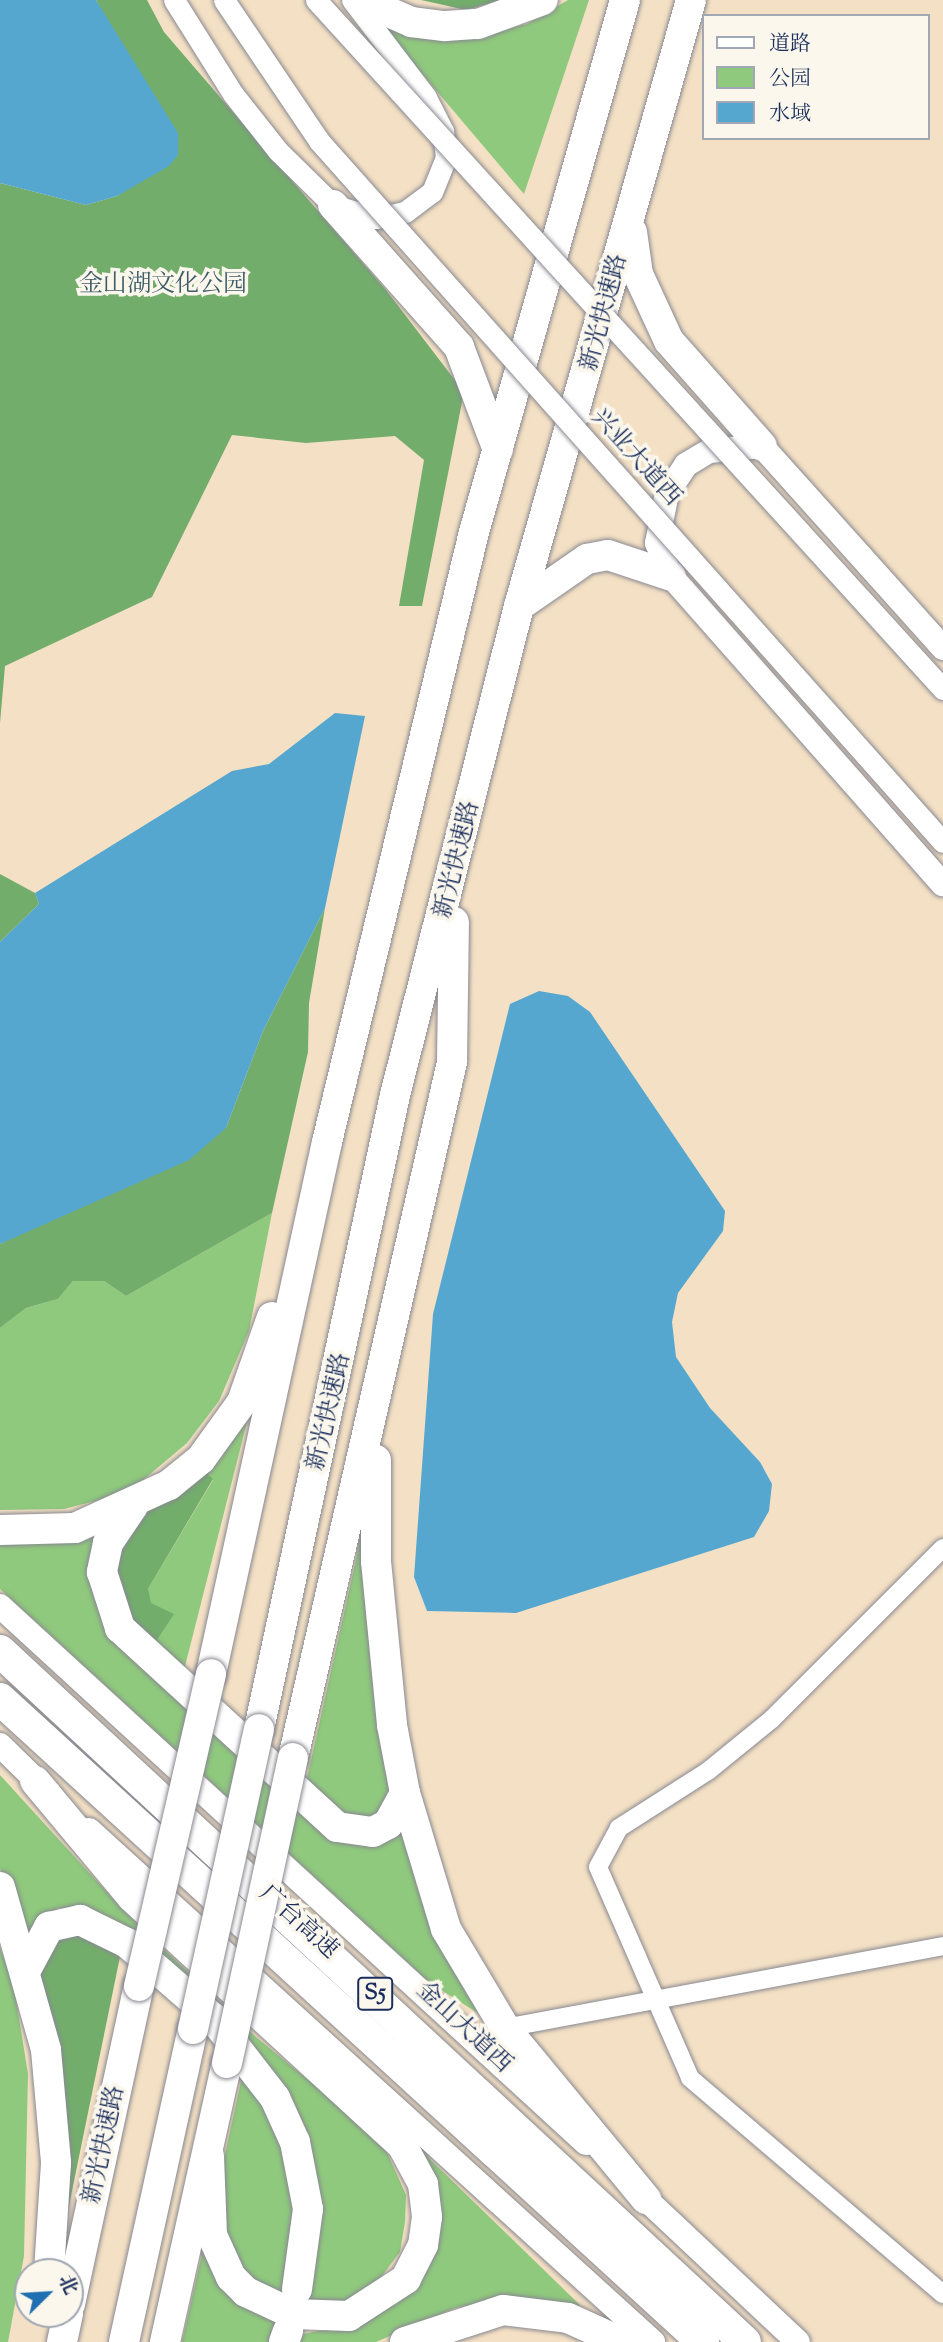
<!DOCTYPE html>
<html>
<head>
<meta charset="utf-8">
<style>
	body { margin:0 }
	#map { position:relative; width:943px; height:2342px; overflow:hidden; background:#f4e0c4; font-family:"Sorts Mill Goudy","Noto Serif SC",serif }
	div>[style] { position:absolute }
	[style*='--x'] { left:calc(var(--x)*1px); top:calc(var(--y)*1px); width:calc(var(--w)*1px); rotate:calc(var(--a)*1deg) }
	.green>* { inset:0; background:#8fc97d }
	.forest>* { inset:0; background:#73ad6c }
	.water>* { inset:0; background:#56a7d0 }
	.roads { filter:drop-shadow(0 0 2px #888891) drop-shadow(0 0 2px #888891) }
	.minor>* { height:18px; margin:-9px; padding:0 9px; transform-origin:9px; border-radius:9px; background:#fff }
	.tertiary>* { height:21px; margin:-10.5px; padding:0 10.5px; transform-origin:10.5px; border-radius:10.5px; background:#fff }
	.secondary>* { height:24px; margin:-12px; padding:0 12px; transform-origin:12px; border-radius:12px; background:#fff }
	.trunk>* { height:30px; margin:-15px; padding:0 15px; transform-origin:15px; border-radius:15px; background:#fff }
	.motorway>* { height:32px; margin:-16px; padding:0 16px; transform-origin:16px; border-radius:16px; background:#fff }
	.bridges { filter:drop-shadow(0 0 2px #888891) drop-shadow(0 0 2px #888891) }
	.tertiary-bridge>* { height:21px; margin:-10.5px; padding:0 10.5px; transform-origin:10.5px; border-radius:10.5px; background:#fff }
	.trunk-bridge>* { height:30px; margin:-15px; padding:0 15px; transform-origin:15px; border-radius:15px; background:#fff }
	span { translate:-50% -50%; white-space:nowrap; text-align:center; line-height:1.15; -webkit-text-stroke:7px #fbf7ec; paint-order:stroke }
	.shield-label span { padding:2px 5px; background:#fbf7ec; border:2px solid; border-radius:5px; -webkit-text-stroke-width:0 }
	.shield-label { font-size:23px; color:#1b2f5e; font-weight:700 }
	.park-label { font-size:24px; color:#3e5d67 }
	.street-label { font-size:24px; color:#1b2f5e }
	.legend { position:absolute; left:702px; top:14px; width:228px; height:126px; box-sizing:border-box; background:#fbf7ec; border:2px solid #a1a7b3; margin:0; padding:9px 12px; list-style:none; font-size:21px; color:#1b2f5e }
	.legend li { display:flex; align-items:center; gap:14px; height:35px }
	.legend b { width:35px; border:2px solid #a1a7b3 }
	.north { position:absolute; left:14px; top:2258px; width:70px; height:70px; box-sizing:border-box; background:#fbf7ec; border:2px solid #a1a7b3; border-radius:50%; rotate:66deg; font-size:19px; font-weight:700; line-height:28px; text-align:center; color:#1b2f5e }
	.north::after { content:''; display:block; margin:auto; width:24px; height:32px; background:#1f6fb2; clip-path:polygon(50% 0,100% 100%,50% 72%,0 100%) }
</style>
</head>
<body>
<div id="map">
	<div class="green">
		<div style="clip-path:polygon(568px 0,589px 0,524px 194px,379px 23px,479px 36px,527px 24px)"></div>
		<div style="clip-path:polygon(272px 1213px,249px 1331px,219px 1401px,187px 1443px,143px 1480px,107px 1498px,64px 1509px,0 1510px,0 1328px,26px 1308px,58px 1299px,73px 1281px,104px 1281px,126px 1296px)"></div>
		<div style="clip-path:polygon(239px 1421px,247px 1422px,182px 1678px,151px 1649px,148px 1589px,213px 1480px,203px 1470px)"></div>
		<div style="clip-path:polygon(366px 1515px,393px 1787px,379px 1820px,346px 1822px,305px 1787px)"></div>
		<div style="clip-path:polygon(108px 1527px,95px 1588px,343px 1840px,400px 1825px,481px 2015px,430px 1983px,0 1589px,0 1540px)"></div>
		<div style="clip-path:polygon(0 1775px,125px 1912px,256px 2037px,382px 2141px,406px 2195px,405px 2222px,400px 2252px,372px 2289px,353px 2300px,302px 2307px,306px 2138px,88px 1908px,58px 1908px,24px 1936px,0 1868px)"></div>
		<div style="clip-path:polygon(0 1947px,14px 1987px,28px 2074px,24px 2256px,8px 2342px,0 2342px)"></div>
		<div style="clip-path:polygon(242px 2077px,267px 2101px,298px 2190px,283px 2304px,235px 2266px,215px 2200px)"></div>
		<div style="clip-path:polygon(409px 2139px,580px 2305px,576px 2311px,499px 2300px,455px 2308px,376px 2342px,300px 2342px,303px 2334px,343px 2326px,415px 2260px)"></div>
		<div style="clip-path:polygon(205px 2241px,281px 2322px,274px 2342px,182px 2342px)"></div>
	</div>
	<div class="forest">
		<div style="clip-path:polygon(96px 0,147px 0,164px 32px,386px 290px,464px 392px,422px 606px,399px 606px,424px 460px,395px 436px,306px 443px,232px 435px,152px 597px,5px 666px,0 723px,0 183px,86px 205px,117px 196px,178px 155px)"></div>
		<div style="clip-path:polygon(421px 0,501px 0,466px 10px)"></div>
		<div style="clip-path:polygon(0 874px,35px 893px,39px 904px,0 942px)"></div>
		<div style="clip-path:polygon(325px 908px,309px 1003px,308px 1052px,272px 1213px,126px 1296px,104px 1281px,73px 1281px,58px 1299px,26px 1308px,0 1328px,0 1244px,226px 1128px,263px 1031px)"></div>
		<div style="clip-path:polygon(203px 1470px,213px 1479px,148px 1589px,151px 1603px,174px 1614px,151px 1649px,118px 1609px,116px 1545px,141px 1512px)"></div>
		<div style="clip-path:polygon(84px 1931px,121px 1952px,65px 2225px,36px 1971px,48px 1938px)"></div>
	</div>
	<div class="water">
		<div style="clip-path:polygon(0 0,96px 0,178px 133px,178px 155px,169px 166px,117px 196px,86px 205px,0 183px)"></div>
		<div style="clip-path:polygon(335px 713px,365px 716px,325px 908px,263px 1031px,226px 1128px,189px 1160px,0 1244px,0 942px,39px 904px,35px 893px,232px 771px,269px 764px)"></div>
		<div style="clip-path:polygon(539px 991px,568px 996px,590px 1012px,725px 1211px,723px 1231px,678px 1293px,672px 1322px,676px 1357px,710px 1408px,760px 1462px,772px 1484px,769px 1511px,754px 1537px,516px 1613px,427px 1611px,414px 1577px,433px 1314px,510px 1004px)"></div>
	</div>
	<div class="roads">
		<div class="minor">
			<div style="--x:943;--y:1548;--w:242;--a:135"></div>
			<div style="--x:772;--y:1719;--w:82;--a:140.9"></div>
			<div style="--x:708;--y:1771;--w:106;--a:147.4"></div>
			<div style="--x:619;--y:1828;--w:44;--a:118.3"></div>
			<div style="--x:598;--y:1867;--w:230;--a:66.4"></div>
			<div style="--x:690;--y:2078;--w:333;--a:40.5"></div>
			<div style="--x:505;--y:2028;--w:446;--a:-10.6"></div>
		</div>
		<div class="tertiary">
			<div style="--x:174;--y:0;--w:111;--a:57.9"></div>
			<div style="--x:233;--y:94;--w:73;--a:51.7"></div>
			<div style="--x:278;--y:151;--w:77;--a:44.5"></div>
			<div style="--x:333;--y:205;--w:45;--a:16.8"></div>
			<div style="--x:376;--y:218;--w:30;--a:-12"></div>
			<div style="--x:405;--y:212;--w:34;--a:-37"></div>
			<div style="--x:432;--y:192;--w:37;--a:-68"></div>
			<div style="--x:446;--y:158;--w:27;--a:-96"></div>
			<div style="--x:443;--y:131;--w:38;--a:-117"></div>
			<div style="--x:426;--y:97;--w:122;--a:-127.3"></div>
		</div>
		<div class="secondary">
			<div style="--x:943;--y:648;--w:271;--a:-131.9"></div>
			<div style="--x:762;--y:446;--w:53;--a:174.6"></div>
			<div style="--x:709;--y:451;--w:27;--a:149"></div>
			<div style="--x:686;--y:465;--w:34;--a:124"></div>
			<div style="--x:667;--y:493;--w:51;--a:101.3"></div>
			<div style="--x:657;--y:543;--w:36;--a:67"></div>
			<div style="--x:671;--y:576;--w:411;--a:48.6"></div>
			<div style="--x:0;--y:1606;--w:795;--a:42.5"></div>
			<div style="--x:0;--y:1745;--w:69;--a:44.4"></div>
			<div style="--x:89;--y:1830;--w:762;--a:42.23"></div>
			<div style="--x:633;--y:2187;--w:226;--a:43.2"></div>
		</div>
		<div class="trunk">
			<div style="--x:361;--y:0;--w:55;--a:23.7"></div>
			<div style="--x:411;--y:22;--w:35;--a:7"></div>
			<div style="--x:446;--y:26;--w:32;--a:-4"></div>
			<div style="--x:478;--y:24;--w:69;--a:-20.3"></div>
			<div style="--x:333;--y:205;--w:190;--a:48.4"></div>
			<div style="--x:459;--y:347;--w:110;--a:69.3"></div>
			<div style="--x:632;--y:232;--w:42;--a:81.9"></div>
			<div style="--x:638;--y:274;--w:74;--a:65.2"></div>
			<div style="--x:669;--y:341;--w:140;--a:48.5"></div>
			<div style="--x:519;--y:606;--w:83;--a:-34.7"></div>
			<div style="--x:587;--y:559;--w:21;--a:-11"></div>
			<div style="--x:608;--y:555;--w:66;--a:18.4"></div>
			<div style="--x:376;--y:1460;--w:101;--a:90"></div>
			<div style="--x:376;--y:1561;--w:165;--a:84.4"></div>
			<div style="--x:392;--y:1725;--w:69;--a:79.2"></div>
			<div style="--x:405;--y:1793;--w:142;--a:73.2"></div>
			<div style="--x:446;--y:1929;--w:115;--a:59.2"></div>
			<div style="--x:505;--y:2028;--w:222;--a:50.5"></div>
			<div style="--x:133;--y:1506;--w:45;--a:124"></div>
			<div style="--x:108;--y:1543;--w:30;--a:102"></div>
			<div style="--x:102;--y:1572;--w:59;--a:72.2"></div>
			<div style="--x:120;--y:1628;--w:294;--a:42.5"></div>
			<div style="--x:337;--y:1827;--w:36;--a:8"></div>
			<div style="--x:373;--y:1832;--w:17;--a:-28"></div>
			<div style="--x:388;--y:1824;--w:35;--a:-61"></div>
			<div style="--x:0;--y:1530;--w:75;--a:-1.5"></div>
			<div style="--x:75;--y:1528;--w:103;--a:-24.6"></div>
			<div style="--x:169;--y:1485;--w:41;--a:-39.1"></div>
			<div style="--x:201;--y:1459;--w:70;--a:-54.3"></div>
			<div style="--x:242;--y:1402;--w:90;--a:-70.6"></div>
			<div style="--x:211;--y:1674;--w:544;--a:-77.7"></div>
			<div style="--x:327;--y:1142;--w:627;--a:-76.45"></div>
			<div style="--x:474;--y:532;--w:553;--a:-74.15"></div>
			<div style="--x:259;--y:1729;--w:648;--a:-77.89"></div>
			<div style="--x:395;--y:1095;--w:504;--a:-75.77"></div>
			<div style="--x:519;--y:606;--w:630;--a:-74.15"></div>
			<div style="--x:293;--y:1758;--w:714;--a:-77.13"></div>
			<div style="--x:452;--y:1062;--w:140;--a:-89.2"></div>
			<div style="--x:35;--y:1781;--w:151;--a:50.1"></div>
			<div style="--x:132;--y:1897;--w:367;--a:42.6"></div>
			<div style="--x:402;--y:2145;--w:44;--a:61.7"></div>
			<div style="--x:423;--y:2184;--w:33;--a:83"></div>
			<div style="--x:427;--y:2217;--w:28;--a:98"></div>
			<div style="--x:423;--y:2245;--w:38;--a:117"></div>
			<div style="--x:406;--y:2279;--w:68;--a:147"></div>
			<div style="--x:349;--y:2316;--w:56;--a:-178"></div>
			<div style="--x:293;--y:2314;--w:52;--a:-154.9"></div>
			<div style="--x:246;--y:2292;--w:21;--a:-135"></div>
			<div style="--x:231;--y:2277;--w:46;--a:-114.3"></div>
			<div style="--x:212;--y:2235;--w:79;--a:-92.2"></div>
			<div style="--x:0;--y:1887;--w:169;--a:74.2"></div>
			<div style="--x:46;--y:2050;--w:113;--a:84.9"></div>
			<div style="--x:56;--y:2163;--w:109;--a:93.7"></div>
			<div style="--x:27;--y:1968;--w:47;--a:-61.8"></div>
			<div style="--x:49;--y:1927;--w:32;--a:-13"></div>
			<div style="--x:80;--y:1920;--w:52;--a:26.1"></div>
			<div style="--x:127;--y:1943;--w:114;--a:41.1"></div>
			<div style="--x:213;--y:2018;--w:101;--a:52.2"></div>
			<div style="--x:275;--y:2098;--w:48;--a:65.6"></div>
			<div style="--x:295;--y:2142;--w:68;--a:79"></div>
			<div style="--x:308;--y:2209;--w:81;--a:97.8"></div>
			<div style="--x:70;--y:2304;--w:325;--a:-77.8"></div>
			<div style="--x:62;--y:2342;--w:29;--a:-78"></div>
			<div style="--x:124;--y:2342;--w:321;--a:-77.6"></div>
			<div style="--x:165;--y:2342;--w:286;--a:-77.5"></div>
			<div style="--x:284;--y:2342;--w:12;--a:-70"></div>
			<div style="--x:405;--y:2342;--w:103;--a:-18.1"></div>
			<div style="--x:503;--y:2310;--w:65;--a:7"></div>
			<div style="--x:568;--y:2318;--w:58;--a:24.4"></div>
		</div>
		<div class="motorway">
			<div style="--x:0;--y:1651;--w:1016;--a:42.85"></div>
			<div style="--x:0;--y:1699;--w:953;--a:42.45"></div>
		</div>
	</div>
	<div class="bridges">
		<div class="tertiary-bridge">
			<div style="--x:224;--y:0;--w:170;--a:56"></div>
			<div style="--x:319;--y:141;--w:938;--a:48.33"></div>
			<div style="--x:316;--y:0;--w:932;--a:47.7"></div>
		</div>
		<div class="trunk-bridge">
			<div style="--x:139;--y:1986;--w:320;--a:-77"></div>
			<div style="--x:193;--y:2029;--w:307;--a:-77.6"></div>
			<div style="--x:227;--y:2063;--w:312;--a:-77.8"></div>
		</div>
	</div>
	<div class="shield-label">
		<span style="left:375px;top:1994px">S5</span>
	</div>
	<div class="park-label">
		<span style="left:163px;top:286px">金山湖文化公园</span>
	</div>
	<div class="street-label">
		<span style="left:605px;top:313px;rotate:-75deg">新光快速路</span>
		<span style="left:635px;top:458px;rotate:48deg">兴业大道西</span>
		<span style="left:458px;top:860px;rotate:-76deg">新光快速路</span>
		<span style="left:330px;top:1412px;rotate:-77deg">新光快速路</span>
		<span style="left:298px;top:1923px;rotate:42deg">广台高速</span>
		<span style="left:463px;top:2028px;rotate:43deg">金山大道西</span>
		<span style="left:105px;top:2145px;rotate:-78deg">新光快速路</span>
	</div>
	<ul class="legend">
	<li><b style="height:9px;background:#fff"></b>道路</li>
	<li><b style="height:19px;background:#8fc97d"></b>公园</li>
	<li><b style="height:19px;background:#56a7d0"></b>水域</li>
	</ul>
	<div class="north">北</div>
</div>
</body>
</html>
